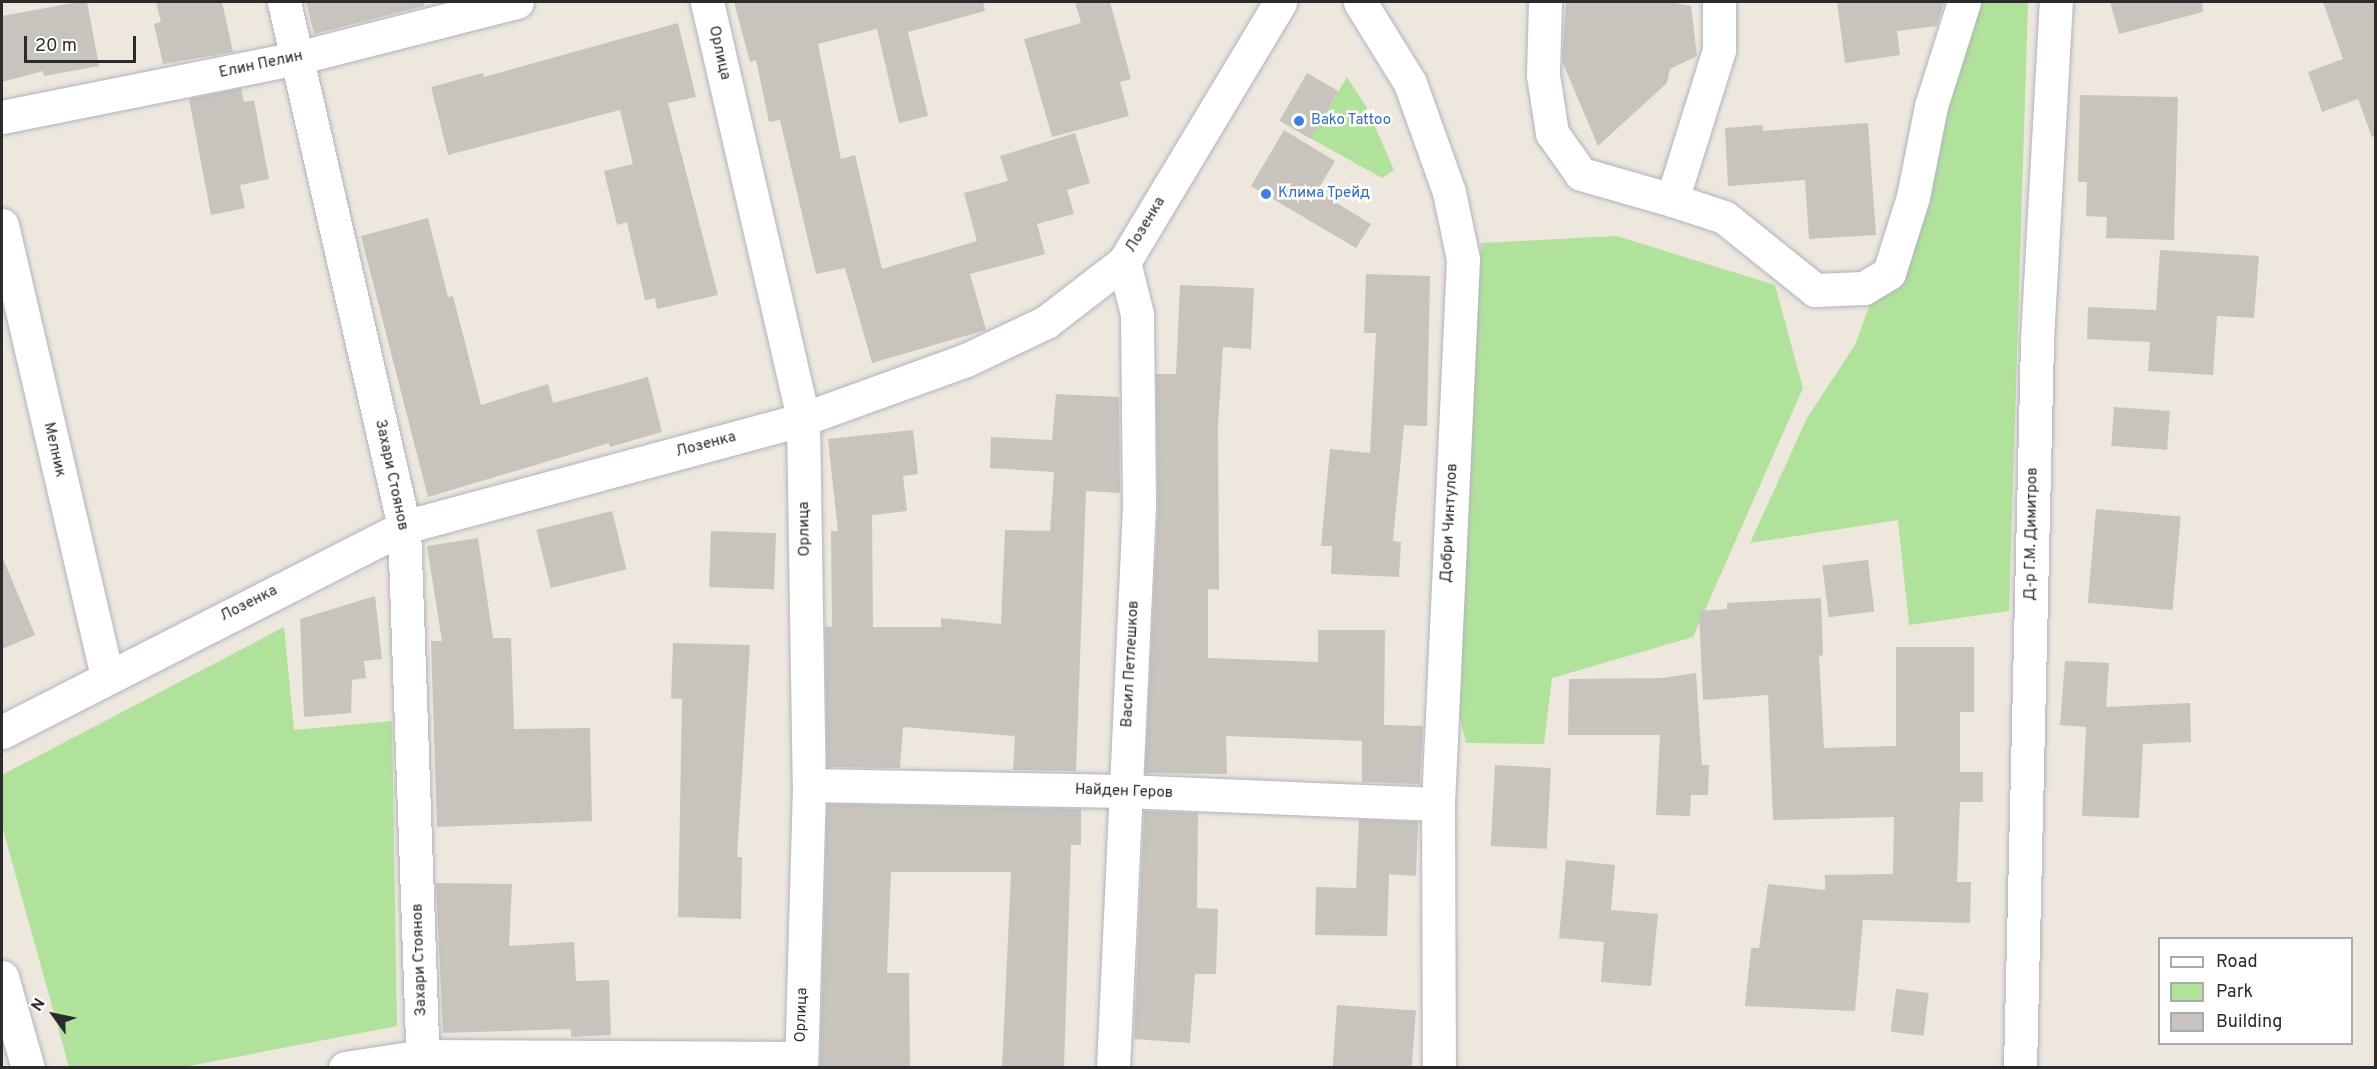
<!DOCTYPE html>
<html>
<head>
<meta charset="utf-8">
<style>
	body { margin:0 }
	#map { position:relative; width:2377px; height:1069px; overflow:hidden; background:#ede7de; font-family:Overpass,sans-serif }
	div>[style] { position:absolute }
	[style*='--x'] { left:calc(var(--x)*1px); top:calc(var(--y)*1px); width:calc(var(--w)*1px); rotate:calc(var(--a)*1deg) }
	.green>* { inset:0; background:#b1e29b }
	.building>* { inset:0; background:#c8c4bd; transform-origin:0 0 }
	.roads { filter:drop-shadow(0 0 2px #b1b3be) drop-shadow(0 0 2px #b1b3be) }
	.street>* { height:33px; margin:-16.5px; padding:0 16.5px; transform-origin:16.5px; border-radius:16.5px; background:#fff }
	.secondary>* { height:33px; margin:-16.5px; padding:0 16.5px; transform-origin:16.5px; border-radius:16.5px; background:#fff }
	.dots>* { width:16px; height:16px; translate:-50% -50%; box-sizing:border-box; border:3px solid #fff; border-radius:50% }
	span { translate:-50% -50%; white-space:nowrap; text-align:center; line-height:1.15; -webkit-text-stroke:5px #fff; paint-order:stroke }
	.street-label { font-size:15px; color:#2b2b2b }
	.shop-label { font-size:15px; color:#366cbe }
	.left { translate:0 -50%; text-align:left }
	.frame { position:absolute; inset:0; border:3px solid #2b2b2b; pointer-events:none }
	.legend { position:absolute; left:2158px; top:937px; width:195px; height:108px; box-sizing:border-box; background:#fff; border:2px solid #aaa; margin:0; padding:8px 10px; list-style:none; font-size:18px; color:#2b2b2b }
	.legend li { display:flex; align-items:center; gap:12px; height:30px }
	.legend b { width:30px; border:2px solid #aaa }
	.north { position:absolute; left:24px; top:985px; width:60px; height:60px; -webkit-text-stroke:4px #fff; paint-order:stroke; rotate:303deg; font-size:16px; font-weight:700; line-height:24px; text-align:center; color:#2b2b2b }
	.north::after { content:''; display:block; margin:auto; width:21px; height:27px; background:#2b2b2b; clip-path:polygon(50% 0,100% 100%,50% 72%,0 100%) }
	.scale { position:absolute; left:24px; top:36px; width:112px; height:27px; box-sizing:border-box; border:3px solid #2b2b2b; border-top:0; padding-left:8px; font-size:18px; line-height:21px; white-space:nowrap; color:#2b2b2b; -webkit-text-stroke:4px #fff; paint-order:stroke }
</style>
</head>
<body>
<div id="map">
	<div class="green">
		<div style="clip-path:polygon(1973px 2px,2028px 2px,2009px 611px,1909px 625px,1898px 520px,1750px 543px,1807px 418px,1855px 345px,1954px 73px)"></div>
		<div style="clip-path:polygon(1347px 77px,1367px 108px,1394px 170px,1382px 178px,1310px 138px)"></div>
		<div style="clip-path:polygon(1617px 236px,1775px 285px,1803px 388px,1693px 637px,1552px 678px,1544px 744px,1466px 743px,1459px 714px,1481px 243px)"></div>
		<div style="clip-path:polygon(284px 627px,294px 730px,392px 721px,397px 1026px,184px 1067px,69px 1067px,2px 826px,2px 775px)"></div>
	</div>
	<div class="building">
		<div style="clip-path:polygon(78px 2px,87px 2px,99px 66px,44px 76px,43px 71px,2px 82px,2px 16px)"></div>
		<div style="clip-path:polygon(156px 2px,222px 2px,233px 52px,163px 64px,154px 24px,161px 22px)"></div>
		<div style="clip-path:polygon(306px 2px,424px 2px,424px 6px,314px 34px)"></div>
		<div style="clip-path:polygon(734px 2px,983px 2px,985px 11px,908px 32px,928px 116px,899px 123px,877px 29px,818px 44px,841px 159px,855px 155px,882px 269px,977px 241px,964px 193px,1008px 181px,1000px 156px,1075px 133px,1090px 183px,1067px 190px,1074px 214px,1037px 224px,1045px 254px,970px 274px,986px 330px,872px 363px,845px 268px,816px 274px,780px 120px,769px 122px,756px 60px,750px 62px)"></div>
		<div style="clip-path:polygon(1075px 2px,1110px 2px,1131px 79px,1120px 82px,1129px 116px,1052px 137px,1024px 39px,1081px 23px)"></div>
		<div style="clip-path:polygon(1566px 2px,1670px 2px,1691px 6px,1697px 56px,1670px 69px,1667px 83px,1598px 146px,1562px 61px)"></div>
		<div style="clip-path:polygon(1837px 2px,1944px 2px,1937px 26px,1897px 31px,1900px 55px,1845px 63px)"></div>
		<div style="clip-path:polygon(2110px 2px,2202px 2px,2203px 12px,2119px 34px)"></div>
		<div style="clip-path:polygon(2323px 2px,2376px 2px,2376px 136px,2372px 137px,2358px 99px,2322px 112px,2308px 72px,2343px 59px)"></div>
		<div style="clip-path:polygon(678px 23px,696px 97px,668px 103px,718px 295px,657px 309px,655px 298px,645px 300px,627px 222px,617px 225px,604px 171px,633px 164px,620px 110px,448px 155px,431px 87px,483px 73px,484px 77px)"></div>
		<div style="left:1307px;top:73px;width:36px;height:55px;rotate:30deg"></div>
		<div style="clip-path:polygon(241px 88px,244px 102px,254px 100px,269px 179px,240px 185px,245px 208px,211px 215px,189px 99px)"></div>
		<div style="clip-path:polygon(2080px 95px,2178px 97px,2174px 240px,2106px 238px,2107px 217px,2086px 216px,2087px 182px,2078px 182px)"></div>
		<div style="clip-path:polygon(1868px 123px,1876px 235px,1809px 239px,1805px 180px,1728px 186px,1725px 128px,1763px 125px,1763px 131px)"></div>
		<div style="clip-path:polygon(1284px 130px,1335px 161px,1317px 191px,1371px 224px,1356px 248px,1251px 186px)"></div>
		<div style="clip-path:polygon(428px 218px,448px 297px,453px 296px,481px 405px,548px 384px,553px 403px,648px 377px,662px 432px,610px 447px,609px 443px,428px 497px,361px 236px)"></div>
		<div style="clip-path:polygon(2160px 250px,2259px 256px,2254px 318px,2217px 316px,2213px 375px,2148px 371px,2150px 342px,2087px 339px,2088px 307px,2156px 310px)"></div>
		<div style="clip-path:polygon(1366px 274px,1430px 276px,1427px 426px,1404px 425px,1393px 541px,1401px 542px,1399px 577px,1331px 574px,1332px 546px,1321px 546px,1330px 449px,1370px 453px,1376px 333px,1364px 333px)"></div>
		<div style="clip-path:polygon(1180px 285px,1254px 288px,1251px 349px,1223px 347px,1218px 426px,1219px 590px,1208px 589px,1208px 658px,1318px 662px,1318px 630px,1385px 630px,1384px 725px,1423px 726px,1420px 784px,1362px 782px,1362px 741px,1226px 736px,1227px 774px,1145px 773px,1158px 507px,1156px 374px,1176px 374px)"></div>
		<div style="clip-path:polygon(1056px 394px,1119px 397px,1120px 493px,1086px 491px,1076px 771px,1013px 770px,1015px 736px,903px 727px,900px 768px,827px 767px,825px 626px,832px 627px,831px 531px,838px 531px,828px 439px,913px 430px,918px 474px,903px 476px,907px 511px,872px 515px,873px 627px,941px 627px,941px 618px,1001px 624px,1005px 530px,1050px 531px,1054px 472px,990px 468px,991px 437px,1052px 440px)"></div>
		<div style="left:2114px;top:407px;width:56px;height:39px;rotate:4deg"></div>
		<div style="left:2096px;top:509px;width:85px;height:94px;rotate:5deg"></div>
		<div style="left:612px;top:511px;width:60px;height:78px;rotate:76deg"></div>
		<div style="left:711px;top:531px;width:65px;height:56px;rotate:2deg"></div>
		<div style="clip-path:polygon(478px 538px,493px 638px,511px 638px,514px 729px,590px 728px,592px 821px,437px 827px,431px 641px,442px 641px,427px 546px)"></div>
		<div style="clip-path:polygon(2px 556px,35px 635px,2px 649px)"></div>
		<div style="left:1868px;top:560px;width:52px;height:46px;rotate:83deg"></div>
		<div style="clip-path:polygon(375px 596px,382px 659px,364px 661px,366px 678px,352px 680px,351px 713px,304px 717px,300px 619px)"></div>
		<div style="clip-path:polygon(1821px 598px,1823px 655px,1819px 656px,1824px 748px,1896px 746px,1896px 647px,1974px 647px,1974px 712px,1960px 712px,1960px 772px,1983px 772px,1983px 802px,1960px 802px,1957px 882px,1971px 882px,1970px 923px,1863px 920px,1855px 1011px,1745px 1006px,1751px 948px,1759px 948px,1768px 884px,1825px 890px,1825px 875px,1893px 874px,1894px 817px,1773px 820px,1768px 695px,1703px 700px,1699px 611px,1727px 609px,1727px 603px)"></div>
		<div style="clip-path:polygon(673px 643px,750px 645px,737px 857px,742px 857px,741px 919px,678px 917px,682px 699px,671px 698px)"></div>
		<div style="clip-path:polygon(2065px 661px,2109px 663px,2106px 707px,2190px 703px,2191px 742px,2143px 744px,2139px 818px,2082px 816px,2086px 727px,2060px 725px)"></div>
		<div style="clip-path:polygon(1696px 673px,1702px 765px,1709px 765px,1708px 795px,1691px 795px,1690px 816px,1656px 815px,1660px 735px,1568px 735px,1569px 679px,1662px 678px)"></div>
		<div style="left:1495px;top:765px;width:56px;height:81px;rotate:3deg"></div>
		<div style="clip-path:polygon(827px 804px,1081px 809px,1081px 845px,1071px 845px,1064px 1068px,1002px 1068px,1011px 872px,891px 872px,887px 973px,909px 973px,910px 1068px,820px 1068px)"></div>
		<div style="clip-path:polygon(1144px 811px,1198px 813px,1197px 908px,1218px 909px,1216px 974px,1195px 974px,1190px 1043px,1134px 1039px)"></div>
		<div style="clip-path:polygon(1359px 819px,1418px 822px,1416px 876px,1389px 874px,1387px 936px,1315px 935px,1316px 887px,1356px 888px)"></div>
		<div style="clip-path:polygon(1566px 860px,1615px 865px,1611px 910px,1658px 914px,1651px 986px,1601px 982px,1604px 942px,1559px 938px)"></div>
		<div style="clip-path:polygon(436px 883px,512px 884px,509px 946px,574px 942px,576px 981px,609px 980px,611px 1035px,571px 1037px,571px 1029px,443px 1033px)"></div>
		<div style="left:1896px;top:989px;width:33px;height:43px;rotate:7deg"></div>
		<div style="left:1337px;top:1005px;width:79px;height:63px;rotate:4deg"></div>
	</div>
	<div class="roads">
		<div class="street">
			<div style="--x:284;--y:2;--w:539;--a:77.12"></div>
			<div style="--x:404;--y:527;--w:541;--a:87.99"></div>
			<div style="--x:707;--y:2;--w:428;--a:77"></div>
			<div style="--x:803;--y:419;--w:366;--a:89.1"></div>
			<div style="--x:809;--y:785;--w:283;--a:91.6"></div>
			<div style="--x:1360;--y:2;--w:95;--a:58.3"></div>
			<div style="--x:1410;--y:83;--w:116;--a:70.3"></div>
			<div style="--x:1449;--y:192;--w:68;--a:78.2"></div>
			<div style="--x:1463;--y:259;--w:546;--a:92.63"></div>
			<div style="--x:1438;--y:804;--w:264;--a:89.8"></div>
			<div style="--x:1545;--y:2;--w:73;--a:91.6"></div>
			<div style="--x:1543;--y:75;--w:59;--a:81.2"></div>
			<div style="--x:1552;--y:133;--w:50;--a:54.7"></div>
			<div style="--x:1581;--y:174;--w:95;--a:15.9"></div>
			<div style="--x:1719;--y:2;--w:48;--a:90"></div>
			<div style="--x:1719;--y:50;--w:157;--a:107.4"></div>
			<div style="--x:1672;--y:200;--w:55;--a:18.1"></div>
			<div style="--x:1724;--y:217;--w:117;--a:38.7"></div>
			<div style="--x:1815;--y:290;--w:49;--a:-2.3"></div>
			<div style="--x:1864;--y:288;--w:29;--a:-31"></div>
			<div style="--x:1889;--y:273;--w:80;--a:-72.5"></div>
			<div style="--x:1913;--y:197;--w:93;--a:-78.8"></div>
			<div style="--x:1931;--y:106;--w:109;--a:-72.4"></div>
			<div style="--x:2;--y:117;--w:301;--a:-11.3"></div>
			<div style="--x:297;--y:58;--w:227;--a:-14.3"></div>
			<div style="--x:2;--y:225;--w:463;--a:76.9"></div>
			<div style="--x:2;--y:732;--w:451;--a:-27"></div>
			<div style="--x:404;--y:527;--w:413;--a:-15.1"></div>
			<div style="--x:803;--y:419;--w:173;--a:-19.9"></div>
			<div style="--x:966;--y:360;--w:89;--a:-25.4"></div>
			<div style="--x:1046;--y:322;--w:98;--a:-37.6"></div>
			<div style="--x:1124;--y:262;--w:303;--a:-59"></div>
			<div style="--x:809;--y:785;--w:316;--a:1.1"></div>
			<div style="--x:1125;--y:791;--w:313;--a:2.4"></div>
			<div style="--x:2;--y:977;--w:95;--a:74.1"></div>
			<div style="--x:345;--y:1068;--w:79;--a:-8.7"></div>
			<div style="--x:423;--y:1056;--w:378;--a:0.3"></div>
			<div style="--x:1113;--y:1068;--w:563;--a:-87.35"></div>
			<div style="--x:1139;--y:506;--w:192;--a:-90.6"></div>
			<div style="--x:1137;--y:314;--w:54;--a:-104"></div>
		</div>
		<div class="secondary">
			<div style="--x:2020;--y:1068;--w:729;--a:-88.66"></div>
			<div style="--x:2037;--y:339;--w:338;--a:-86.8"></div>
		</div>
	</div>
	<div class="dots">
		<div style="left:1299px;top:121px;background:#3f7fe0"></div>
		<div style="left:1266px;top:194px;background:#3f7fe0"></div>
	</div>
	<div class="street-label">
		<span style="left:719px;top:53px;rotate:77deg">Орлица</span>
		<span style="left:261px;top:65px;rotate:-12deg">Елин Пелин</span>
		<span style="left:1146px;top:225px;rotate:-59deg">Лозенка</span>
		<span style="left:706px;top:445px;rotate:-15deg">Лозенка</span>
		<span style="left:54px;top:450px;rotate:77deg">Мелник</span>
		<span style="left:391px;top:475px;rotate:78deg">Захари Стоянов</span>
		<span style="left:1450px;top:523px;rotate:-87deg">Добри Чинтулов</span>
		<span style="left:805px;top:529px;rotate:-91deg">Орлица</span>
		<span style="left:2032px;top:534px;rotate:-89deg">Д-р Г.М. Димитров</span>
		<span style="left:249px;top:604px;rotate:-27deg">Лозенка</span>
		<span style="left:1131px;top:664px;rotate:-87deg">Васил Петлешков</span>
		<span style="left:1124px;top:792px;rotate:2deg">Найден Геров</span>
		<span style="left:420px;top:960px;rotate:-92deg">Захари Стоянов</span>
		<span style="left:802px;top:1015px;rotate:-88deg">Орлица</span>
	</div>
	<div class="shop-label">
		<span class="left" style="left:1311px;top:121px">Bako Tattoo</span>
		<span class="left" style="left:1278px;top:194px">Клима Трейд</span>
	</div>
	<div class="frame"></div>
	<ul class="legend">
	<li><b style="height:8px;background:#fff"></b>Road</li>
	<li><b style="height:16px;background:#b1e29b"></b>Park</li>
	<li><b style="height:16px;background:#c8c4bd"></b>Building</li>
	</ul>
	<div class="north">N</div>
	<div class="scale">20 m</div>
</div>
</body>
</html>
